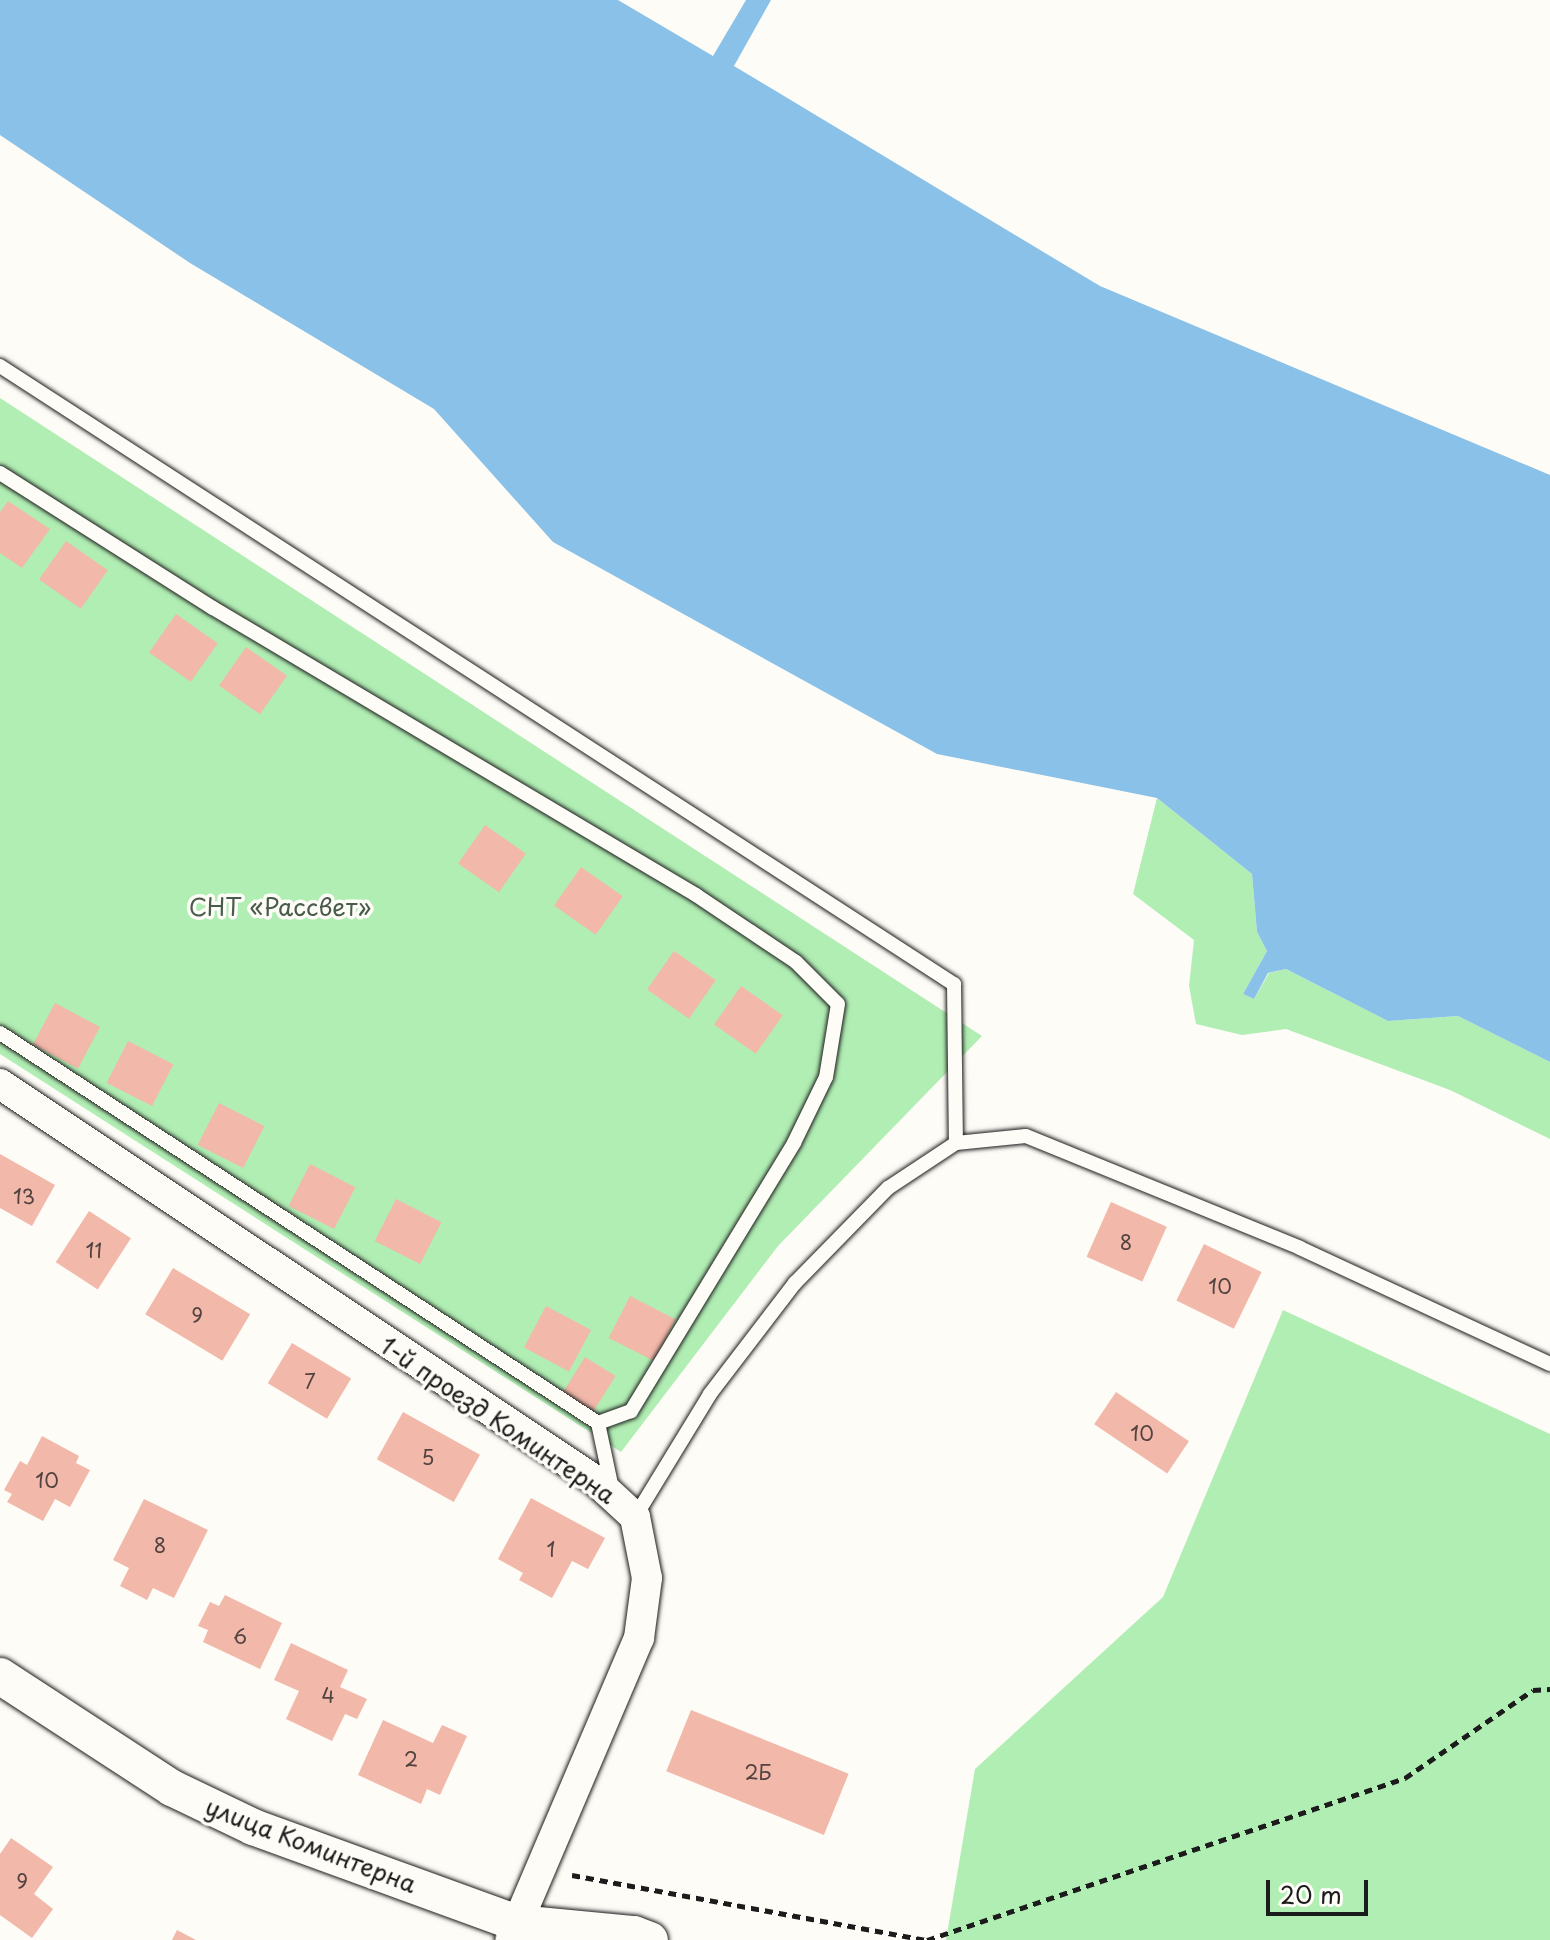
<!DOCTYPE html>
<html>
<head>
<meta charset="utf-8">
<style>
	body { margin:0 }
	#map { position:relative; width:1550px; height:1940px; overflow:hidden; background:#fdfcf7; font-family:"Playpen Sans",sans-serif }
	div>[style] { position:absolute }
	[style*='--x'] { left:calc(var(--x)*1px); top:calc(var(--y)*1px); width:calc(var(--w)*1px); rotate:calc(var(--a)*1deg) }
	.green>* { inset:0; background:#b1eeb4 }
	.water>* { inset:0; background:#8ac1e8 }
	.building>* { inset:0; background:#f2b8aa; transform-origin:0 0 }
	.path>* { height:5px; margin-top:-2.5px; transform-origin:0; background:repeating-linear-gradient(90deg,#1c1c1c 0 8px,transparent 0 14px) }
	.roads { filter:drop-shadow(0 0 2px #1c1c1c) drop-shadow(0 0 2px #1c1c1c) }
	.service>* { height:14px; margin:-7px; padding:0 7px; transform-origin:7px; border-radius:7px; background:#fdfcf7 }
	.minor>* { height:30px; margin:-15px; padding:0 15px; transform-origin:15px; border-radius:15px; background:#fdfcf7 }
	.tertiary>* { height:36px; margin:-18px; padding:0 18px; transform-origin:18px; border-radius:18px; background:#fdfcf7 }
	span { translate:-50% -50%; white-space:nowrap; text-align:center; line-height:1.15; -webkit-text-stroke:7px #fdfcf7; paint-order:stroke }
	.number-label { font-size:20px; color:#524340 }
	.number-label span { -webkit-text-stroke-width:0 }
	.park-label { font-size:24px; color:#495b4a }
	.street-label { font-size:24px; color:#1c1c1c }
	.scale { position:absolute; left:1266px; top:1880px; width:102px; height:36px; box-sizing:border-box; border:4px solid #1c1c1c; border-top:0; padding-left:10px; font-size:24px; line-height:28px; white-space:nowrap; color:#1c1c1c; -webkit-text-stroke:6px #fdfcf7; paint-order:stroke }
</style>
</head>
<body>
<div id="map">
	<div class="green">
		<div style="clip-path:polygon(0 398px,982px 1036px,778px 1246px,621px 1452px,0 1054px)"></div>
		<div style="clip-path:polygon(1157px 798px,1252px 874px,1257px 932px,1267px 951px,1243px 994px,1254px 999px,1269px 973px,1286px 969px,1388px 1021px,1458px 1016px,1550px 1062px,1550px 1139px,1450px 1090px,1286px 1029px,1242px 1035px,1196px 1024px,1189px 986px,1194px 940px,1133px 894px)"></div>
		<div style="clip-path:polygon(1283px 1310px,1550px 1434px,1550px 1940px,946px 1940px,975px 1769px,1163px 1597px)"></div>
	</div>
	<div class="water">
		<div style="clip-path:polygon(0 0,618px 0,713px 56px,746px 0,771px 0,734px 66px,1100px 286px,1550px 475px,1550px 1062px,1458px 1016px,1388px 1021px,1286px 969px,1268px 973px,1254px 999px,1243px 994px,1267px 951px,1257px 932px,1252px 874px,1157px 798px,937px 754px,553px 542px,434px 409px,190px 263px,0 135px)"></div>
	</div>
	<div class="building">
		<div style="clip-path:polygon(8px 501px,50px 529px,22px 568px,0 553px,0 512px)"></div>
		<div style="left:66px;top:541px;width:51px;height:47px;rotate:35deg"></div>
		<div style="left:176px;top:614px;width:51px;height:47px;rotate:35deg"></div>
		<div style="left:246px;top:647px;width:50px;height:47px;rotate:35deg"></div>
		<div style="left:485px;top:825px;width:50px;height:47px;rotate:35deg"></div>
		<div style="left:581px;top:867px;width:51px;height:47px;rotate:35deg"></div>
		<div style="left:674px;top:951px;width:51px;height:47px;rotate:35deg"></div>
		<div style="left:741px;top:986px;width:51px;height:47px;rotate:35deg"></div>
		<div style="left:55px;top:1003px;width:51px;height:47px;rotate:28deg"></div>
		<div style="left:128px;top:1041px;width:51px;height:47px;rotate:27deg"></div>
		<div style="left:219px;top:1103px;width:51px;height:47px;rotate:27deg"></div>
		<div style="clip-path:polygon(0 1154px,55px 1185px,32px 1226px,0 1208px)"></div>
		<div style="left:310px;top:1164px;width:51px;height:47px;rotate:27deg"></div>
		<div style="left:396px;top:1199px;width:51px;height:47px;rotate:27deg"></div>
		<div style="left:1111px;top:1202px;width:61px;height:60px;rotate:24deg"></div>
		<div style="left:89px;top:1211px;width:50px;height:61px;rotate:33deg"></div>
		<div style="left:1204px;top:1244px;width:64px;height:63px;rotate:26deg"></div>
		<div style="left:173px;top:1268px;width:90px;height:54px;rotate:31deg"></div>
		<div style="left:630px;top:1296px;width:51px;height:47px;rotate:27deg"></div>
		<div style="left:546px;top:1306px;width:51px;height:47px;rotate:28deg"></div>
		<div style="left:292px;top:1343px;width:69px;height:47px;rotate:31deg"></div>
		<div style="left:585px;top:1357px;width:36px;height:43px;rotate:32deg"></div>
		<div style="left:1116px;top:1392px;width:88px;height:39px;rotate:34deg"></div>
		<div style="left:403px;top:1412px;width:88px;height:54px;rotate:29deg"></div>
		<div style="clip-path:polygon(42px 1436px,79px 1456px,76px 1463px,90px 1470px,70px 1507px,55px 1499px,43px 1521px,7px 1502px,12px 1494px,4px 1490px,20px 1461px,27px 1465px)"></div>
		<div style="clip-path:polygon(531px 1498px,605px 1538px,588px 1569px,572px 1561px,552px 1598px,519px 1580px,523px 1573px,498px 1559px)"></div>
		<div style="clip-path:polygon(144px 1499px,208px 1530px,174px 1598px,153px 1588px,147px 1600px,120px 1586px,129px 1568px,113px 1560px)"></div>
		<div style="clip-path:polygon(225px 1595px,282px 1623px,260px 1669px,203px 1642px,208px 1630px,198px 1626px,210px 1602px,219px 1606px)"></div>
		<div style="clip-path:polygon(291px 1643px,348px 1670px,340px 1687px,367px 1699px,357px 1719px,345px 1714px,332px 1741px,286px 1719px,299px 1691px,274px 1680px)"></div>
		<div style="left:691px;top:1710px;width:170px;height:66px;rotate:22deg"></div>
		<div style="clip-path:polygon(383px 1720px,433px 1743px,442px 1725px,467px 1736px,440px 1795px,427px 1789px,421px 1804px,358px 1775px)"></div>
		<div style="clip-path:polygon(11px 1838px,53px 1867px,34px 1894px,53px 1909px,32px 1938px,0 1915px,0 1854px)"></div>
		<div style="clip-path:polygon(177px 1930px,196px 1940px,172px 1940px)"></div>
	</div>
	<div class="path">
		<div style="--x:572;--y:1875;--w:361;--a:10.4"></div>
		<div style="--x:927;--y:1940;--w:505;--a:-18.72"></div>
		<div style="--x:1405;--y:1778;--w:155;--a:-34.5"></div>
		<div style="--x:1533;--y:1690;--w:17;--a:-3"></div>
	</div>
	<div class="roads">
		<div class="service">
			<div style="--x:0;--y:366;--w:1137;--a:32.94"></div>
			<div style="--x:954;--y:984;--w:159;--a:89.3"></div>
			<div style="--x:0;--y:473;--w:252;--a:32.4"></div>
			<div style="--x:213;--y:608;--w:562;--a:30.72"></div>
			<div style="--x:696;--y:895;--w:120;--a:33.8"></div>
			<div style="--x:796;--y:962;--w:59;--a:45"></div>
			<div style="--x:838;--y:1004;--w:74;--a:99.3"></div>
			<div style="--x:826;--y:1077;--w:73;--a:115.9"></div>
			<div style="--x:794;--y:1143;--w:314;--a:121.3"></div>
			<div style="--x:631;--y:1411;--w:35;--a:160"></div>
			<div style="--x:0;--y:1033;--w:714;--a:33.11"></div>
			<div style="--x:598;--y:1423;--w:67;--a:78"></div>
			<div style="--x:635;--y:1517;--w:144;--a:-58.6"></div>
			<div style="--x:710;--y:1394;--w:140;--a:-52.6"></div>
			<div style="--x:795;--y:1283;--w:133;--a:-45.6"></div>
			<div style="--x:888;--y:1188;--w:82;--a:-33.5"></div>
			<div style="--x:956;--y:1143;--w:70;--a:-5.7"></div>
			<div style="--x:1026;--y:1136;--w:296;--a:22.2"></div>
			<div style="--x:1300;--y:1248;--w:276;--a:24.9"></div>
		</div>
		<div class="minor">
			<div style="--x:0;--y:1084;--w:716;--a:33.67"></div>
			<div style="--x:596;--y:1481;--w:53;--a:42.7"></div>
			<div style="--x:635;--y:1517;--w:62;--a:78.9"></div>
			<div style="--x:647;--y:1578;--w:61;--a:97.6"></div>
			<div style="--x:639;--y:1638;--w:328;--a:113.1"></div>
		</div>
		<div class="tertiary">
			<div style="--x:0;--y:1676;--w:205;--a:33.1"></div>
			<div style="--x:172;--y:1788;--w:90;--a:25.7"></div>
			<div style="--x:253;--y:1827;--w:281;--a:20"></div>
			<div style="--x:517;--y:1923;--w:118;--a:5.4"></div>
			<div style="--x:634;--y:1934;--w:17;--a:21"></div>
		</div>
	</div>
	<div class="number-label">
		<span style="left:24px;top:1196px">13</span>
		<span style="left:1126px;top:1242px">8</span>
		<span style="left:94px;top:1250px">11</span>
		<span style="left:1220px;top:1286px">10</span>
		<span style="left:197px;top:1315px">9</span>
		<span style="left:310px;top:1381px">7</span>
		<span style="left:1142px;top:1433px">10</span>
		<span style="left:428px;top:1457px">5</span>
		<span style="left:47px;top:1480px">10</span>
		<span style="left:160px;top:1545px">8</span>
		<span style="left:551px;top:1549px">1</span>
		<span style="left:240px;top:1636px">6</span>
		<span style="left:328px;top:1695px">4</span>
		<span style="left:411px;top:1759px">2</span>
		<span style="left:758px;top:1772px">2Б</span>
		<span style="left:22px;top:1881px">9</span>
	</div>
	<div class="park-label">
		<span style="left:280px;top:907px">СНТ «Рассвет»</span>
	</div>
	<div class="street-label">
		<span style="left:498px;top:1420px;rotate:34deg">1-й проезд Коминтерна</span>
		<span style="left:311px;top:1845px;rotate:21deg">улица Коминтерна</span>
	</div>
	<div class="scale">20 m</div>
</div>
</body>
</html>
